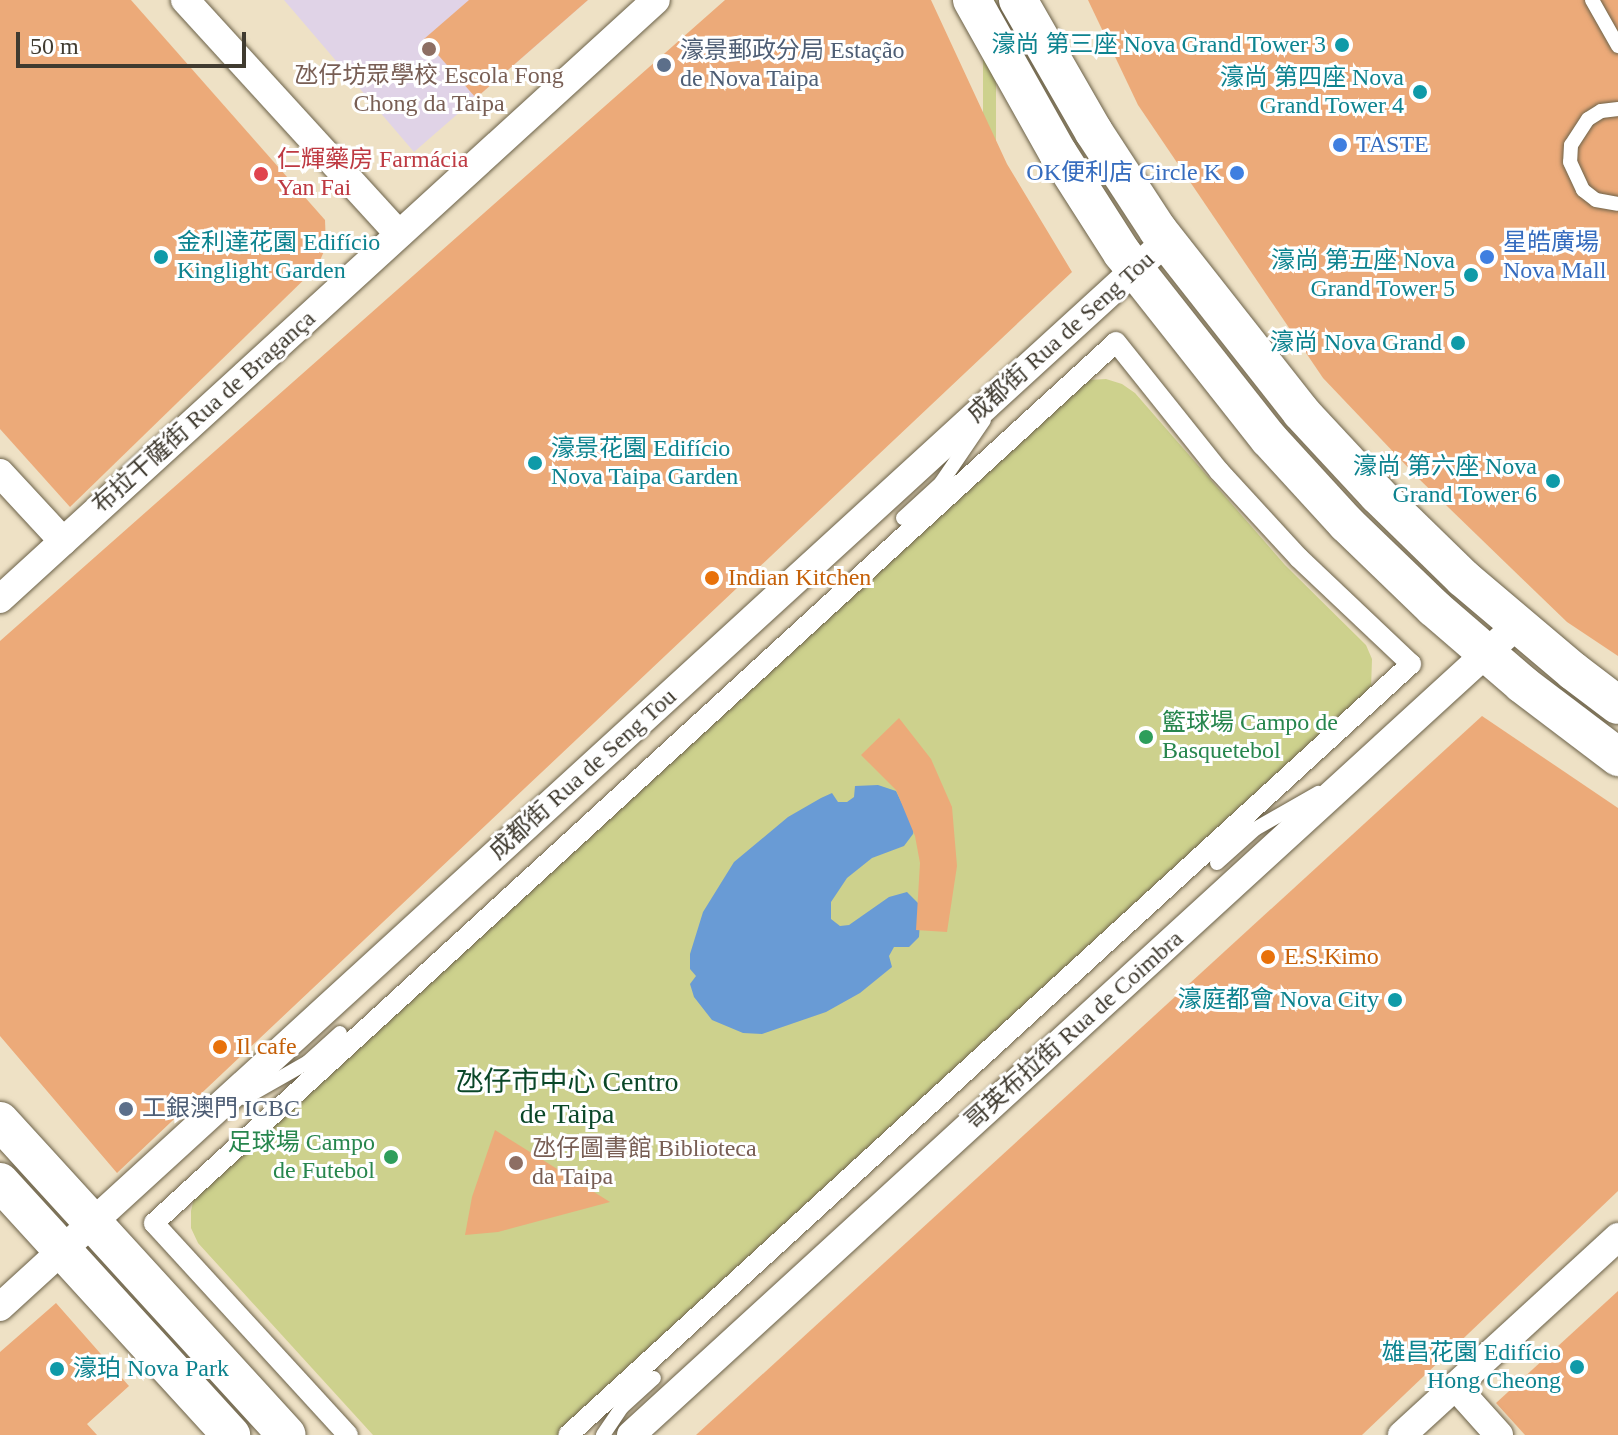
<!DOCTYPE html>
<html>
<head>
<meta charset="utf-8">
<style>
	body { margin:0 }
	#map { position:relative; width:1618px; height:1435px; overflow:hidden; background:#eee1c5; font-family:"Times New Roman","Noto Sans SC",serif }
	div>[style] { position:absolute }
	[style*='--x'] { left:calc(var(--x)*1px); top:calc(var(--y)*1px); width:calc(var(--w)*1px); rotate:calc(var(--a)*1deg) }
	.education>* { inset:0; background:#e0d3e7 }
	.green>* { inset:0; background:#cdd18d; transform-origin:0 0 }
	.water>* { inset:0; background:#699bd5 }
	.building>* { inset:0; background:#ecaa79 }
	.roads { filter:drop-shadow(0 0 2px #6b6148) drop-shadow(0 0 2px #6b6148) }
	.service>* { height:14px; margin:-7px; padding:0 7px; transform-origin:7px; border-radius:7px; background:#fff }
	.pedestrian>* { height:20px; margin:-10px; padding:0 10px; transform-origin:10px; border-radius:10px; background:#fff }
	.minor>* { height:28px; margin:-14px; padding:0 14px; transform-origin:14px; border-radius:14px; background:#fff }
	.secondary>* { height:38px; margin:-19px; padding:0 19px; transform-origin:19px; border-radius:19px; background:#fff }
	.dots>* { width:22px; height:22px; translate:-50% -50%; box-sizing:border-box; border:4px solid #fff; border-radius:50% }
	span { translate:-50% -50%; white-space:nowrap; text-align:center; line-height:1.15; -webkit-text-stroke:6px #fff; paint-order:stroke }
	.culture-label { font-size:24px; color:#0d838f }
	.right { translate:-100% -50%; text-align:right }
	.left { translate:0 -50%; text-align:left }
	.service-label { font-size:24px; color:#4e5e75 }
	.education-label { font-size:24px; color:#785e54 }
	.shop-label { font-size:24px; color:#366cbe }
	.health-label { font-size:24px; color:#be3a42 }
	.street-label { font-size:24px; color:#403b30 }
	.food-label { font-size:24px; color:#c56008 }
	.leisure-label { font-size:24px; color:#27864d }
	.quarter-label { font-size:28px; color:#0a4728 }
	.scale { position:absolute; left:16px; top:32px; width:230px; height:36px; box-sizing:border-box; border:4px solid #403b30; border-top:0; padding-left:10px; font-size:24px; line-height:28px; white-space:nowrap; color:#403b30; -webkit-text-stroke:6px #fff; paint-order:stroke }
</style>
</head>
<body>
<div id="map">
	<div class="education">
		<div style="clip-path:polygon(284px 0,588px 0,414px 152px)"></div>
	</div>
	<div class="green">
		<div style="left:983px;top:0;width:13px;height:224px"></div>
		<div style="clip-path:polygon(1106px 379px,1122px 384px,1135px 393px,1285px 565px,1366px 645px,1372px 659px,1371px 689px,563px 1435px,373px 1435px,198px 1243px,191px 1228px,191px 1211px,195px 1194px,1089px 380px)"></div>
	</div>
	<div class="water">
		<div style="clip-path:polygon(878px 785px,896px 791px,914px 828px,913px 834px,904px 846px,872px 858px,847px 878px,831px 902px,831px 919px,840px 926px,849px 925px,889px 897px,907px 892px,921px 906px,919px 937px,909px 947px,894px 947px,889px 956px,892px 967px,860px 993px,826px 1012px,762px 1034px,743px 1033px,712px 1020px,694px 997px,690px 984px,696px 976px,690px 969px,690px 954px,703px 912px,734px 862px,788px 817px,821px 798px,832px 793px,838px 802px,847px 802px,854px 797px,855px 786px)"></div>
	</div>
	<div class="building">
		<div style="clip-path:polygon(0 0,131px 0,325px 220px,326px 247px,317px 267px,70px 507px,0 429px)"></div>
		<div style="clip-path:polygon(469px 0,588px 0,476px 98px,424px 39px)"></div>
		<div style="clip-path:polygon(725px 0,931px 0,1007px 164px,1072px 272px,117px 1173px,0 1036px,0 641px)"></div>
		<div style="clip-path:polygon(1088px 0,1618px 0,1618px 656px,1567px 622px,1419px 479px,1323px 378px,1138px 105px)"></div>
		<div style="clip-path:polygon(1482px 716px,1618px 808px,1618px 1191px,1362px 1435px,696px 1435px)"></div>
		<div style="clip-path:polygon(899px 718px,931px 759px,952px 807px,957px 866px,947px 932px,916px 930px,920px 863px,915px 836px,896px 790px,861px 755px)"></div>
		<div style="clip-path:polygon(495px 1130px,610px 1202px,498px 1232px,465px 1235px,472px 1197px)"></div>
		<div style="clip-path:polygon(1618px 1291px,1618px 1435px,1525px 1435px,1496px 1403px)"></div>
		<div style="clip-path:polygon(56px 1303px,129px 1386px,87px 1424px,97px 1435px,0 1435px,0 1352px)"></div>
	</div>
	<div class="roads">
		<div class="service">
			<div style="--x:1592;--y:0;--w:53;--a:60.5"></div>
			<div style="--x:1618;--y:109;--w:17;--a:173"></div>
			<div style="--x:1601;--y:111;--w:15;--a:148"></div>
			<div style="--x:1588;--y:119;--w:31;--a:123"></div>
			<div style="--x:1571;--y:145;--w:17;--a:93"></div>
			<div style="--x:1570;--y:162;--w:31;--a:65"></div>
			<div style="--x:1583;--y:190;--w:16;--a:38"></div>
			<div style="--x:1596;--y:200;--w:22;--a:10"></div>
			<div style="--x:903;--y:518;--w:52;--a:-42.6"></div>
			<div style="--x:941;--y:483;--w:76;--a:-55.7"></div>
			<div style="--x:1217;--y:863;--w:51;--a:-41.8"></div>
			<div style="--x:1255;--y:829;--w:73;--a:-29.7"></div>
			<div style="--x:245;--y:1098;--w:73;--a:-29.7"></div>
			<div style="--x:308;--y:1062;--w:43;--a:-42.2"></div>
			<div style="--x:603;--y:1435;--w:34;--a:-56"></div>
			<div style="--x:622;--y:1407;--w:43;--a:-42.2"></div>
		</div>
		<div class="pedestrian">
			<div style="--x:348;--y:1435;--w:287;--a:-132.5"></div>
			<div style="--x:154;--y:1223;--w:1304;--a:-42.48"></div>
			<div style="--x:1116;--y:342;--w:165;--a:51.4"></div>
			<div style="--x:1219;--y:471;--w:118;--a:47.4"></div>
			<div style="--x:1299;--y:558;--w:154;--a:43.4"></div>
			<div style="--x:1411;--y:664;--w:1142;--a:137.55"></div>
		</div>
		<div class="minor">
			<div style="--x:185;--y:0;--w:317;--a:47.6"></div>
			<div style="--x:0;--y:473;--w:93;--a:47.2"></div>
			<div style="--x:0;--y:599;--w:888;--a:-42.4"></div>
			<div style="--x:0;--y:1307;--w:1580;--a:-42.43"></div>
			<div style="--x:1455;--y:1386;--w:66;--a:48.1"></div>
			<div style="--x:631;--y:1435;--w:1200;--a:-42.43"></div>
			<div style="--x:1402;--y:1435;--w:293;--a:-42.5"></div>
		</div>
		<div class="secondary">
			<div style="--x:972;--y:0;--w:176;--a:60.7"></div>
			<div style="--x:1058;--y:153;--w:119;--a:57.4"></div>
			<div style="--x:1122;--y:253;--w:237;--a:51.7"></div>
			<div style="--x:1269;--y:439;--w:115;--a:47.5"></div>
			<div style="--x:1347;--y:524;--w:121;--a:44"></div>
			<div style="--x:1434;--y:608;--w:116;--a:40.8"></div>
			<div style="--x:1522;--y:684;--w:121;--a:37.2"></div>
			<div style="--x:1018;--y:0;--w:152;--a:60.1"></div>
			<div style="--x:1094;--y:132;--w:117;--a:56.9"></div>
			<div style="--x:1158;--y:230;--w:231;--a:51.8"></div>
			<div style="--x:1301;--y:412;--w:113;--a:47.1"></div>
			<div style="--x:1378;--y:495;--w:119;--a:44.3"></div>
			<div style="--x:1463;--y:578;--w:144;--a:40.2"></div>
			<div style="--x:1573;--y:671;--w:56;--a:37.1"></div>
			<div style="--x:0;--y:1121;--w:425;--a:47.6"></div>
			<div style="--x:0;--y:1182;--w:343;--a:47.6"></div>
		</div>
	</div>
	<div class="dots">
		<div style="left:1342px;top:45px;background:#0f9aa8"></div>
		<div style="left:429px;top:49px;background:#8d6e63"></div>
		<div style="left:664px;top:65px;background:#5c6f8a"></div>
		<div style="left:1420px;top:92px;background:#0f9aa8"></div>
		<div style="left:1340px;top:145px;background:#3f7fe0"></div>
		<div style="left:1237px;top:173px;background:#3f7fe0"></div>
		<div style="left:261px;top:174px;background:#e0444e"></div>
		<div style="left:161px;top:257px;background:#0f9aa8"></div>
		<div style="left:1487px;top:257px;background:#3f7fe0"></div>
		<div style="left:1471px;top:275px;background:#0f9aa8"></div>
		<div style="left:1458px;top:343px;background:#0f9aa8"></div>
		<div style="left:535px;top:463px;background:#0f9aa8"></div>
		<div style="left:1553px;top:481px;background:#0f9aa8"></div>
		<div style="left:712px;top:578px;background:#e8710a"></div>
		<div style="left:1146px;top:737px;background:#2e9e5b"></div>
		<div style="left:1268px;top:957px;background:#e8710a"></div>
		<div style="left:1395px;top:1000px;background:#0f9aa8"></div>
		<div style="left:220px;top:1047px;background:#e8710a"></div>
		<div style="left:126px;top:1109px;background:#5c6f8a"></div>
		<div style="left:391px;top:1157px;background:#2e9e5b"></div>
		<div style="left:516px;top:1163px;background:#8d6e63"></div>
		<div style="left:1577px;top:1367px;background:#0f9aa8"></div>
		<div style="left:57px;top:1369px;background:#0f9aa8"></div>
	</div>
	<div class="culture-label">
		<span class="right" style="left:1326px;top:45px">濠尚 第三座 Nova Grand Tower 3</span>
		<span class="right" style="left:1404px;top:92px">濠尚 第四座 Nova<br>Grand Tower 4</span>
		<span class="left" style="left:177px;top:257px">金利達花園 Edifício<br>Kinglight Garden</span>
		<span class="right" style="left:1455px;top:275px">濠尚 第五座 Nova<br>Grand Tower 5</span>
		<span class="right" style="left:1442px;top:343px">濠尚 Nova Grand</span>
		<span class="left" style="left:551px;top:463px">濠景花園 Edifício<br>Nova Taipa Garden</span>
		<span class="right" style="left:1537px;top:481px">濠尚 第六座 Nova<br>Grand Tower 6</span>
		<span class="right" style="left:1379px;top:1000px">濠庭都會 Nova City</span>
		<span class="right" style="left:1561px;top:1367px">雄昌花園 Edifício<br>Hong Cheong</span>
		<span class="left" style="left:73px;top:1369px">濠珀 Nova Park</span>
	</div>
	<div class="service-label">
		<span class="left" style="left:680px;top:65px">濠景郵政分局 Estação<br>de Nova Taipa</span>
		<span class="left" style="left:142px;top:1109px">工銀澳門 ICBC</span>
	</div>
	<div class="education-label">
		<span style="left:429px;top:90px">氹仔坊眾學校 Escola Fong<br>Chong da Taipa</span>
		<span class="left" style="left:532px;top:1163px">氹仔圖書館 Biblioteca<br>da Taipa</span>
	</div>
	<div class="shop-label">
		<span class="left" style="left:1356px;top:145px">TASTE</span>
		<span class="right" style="left:1221px;top:173px">OK便利店 Circle K</span>
		<span class="left" style="left:1503px;top:257px">星皓廣場<br>Nova Mall</span>
	</div>
	<div class="health-label">
		<span class="left" style="left:277px;top:174px">仁輝藥房 Farmácia<br>Yan Fai</span>
	</div>
	<div class="street-label">
		<span style="left:1061px;top:337px;rotate:-42deg">成都街 Rua de Seng Tou</span>
		<span style="left:204px;top:412px;rotate:-42deg">布拉干薩街 Rua de Bragança</span>
		<span style="left:583px;top:774px;rotate:-42deg">成都街 Rua de Seng Tou</span>
		<span style="left:1074px;top:1030px;rotate:-42deg">哥英布拉街 Rua de Coimbra</span>
	</div>
	<div class="food-label">
		<span class="left" style="left:728px;top:578px">Indian Kitchen</span>
		<span class="left" style="left:1284px;top:957px">E.S.Kimo</span>
		<span class="left" style="left:236px;top:1047px">Il cafe</span>
	</div>
	<div class="leisure-label">
		<span class="left" style="left:1162px;top:737px">籃球場 Campo de<br>Basquetebol</span>
		<span class="right" style="left:375px;top:1157px">足球場 Campo<br>de Futebol</span>
	</div>
	<div class="quarter-label">
		<span style="left:567px;top:1098px">氹仔市中心 Centro<br>de Taipa</span>
	</div>
	<div class="scale">50 m</div>
</div>
</body>
</html>
